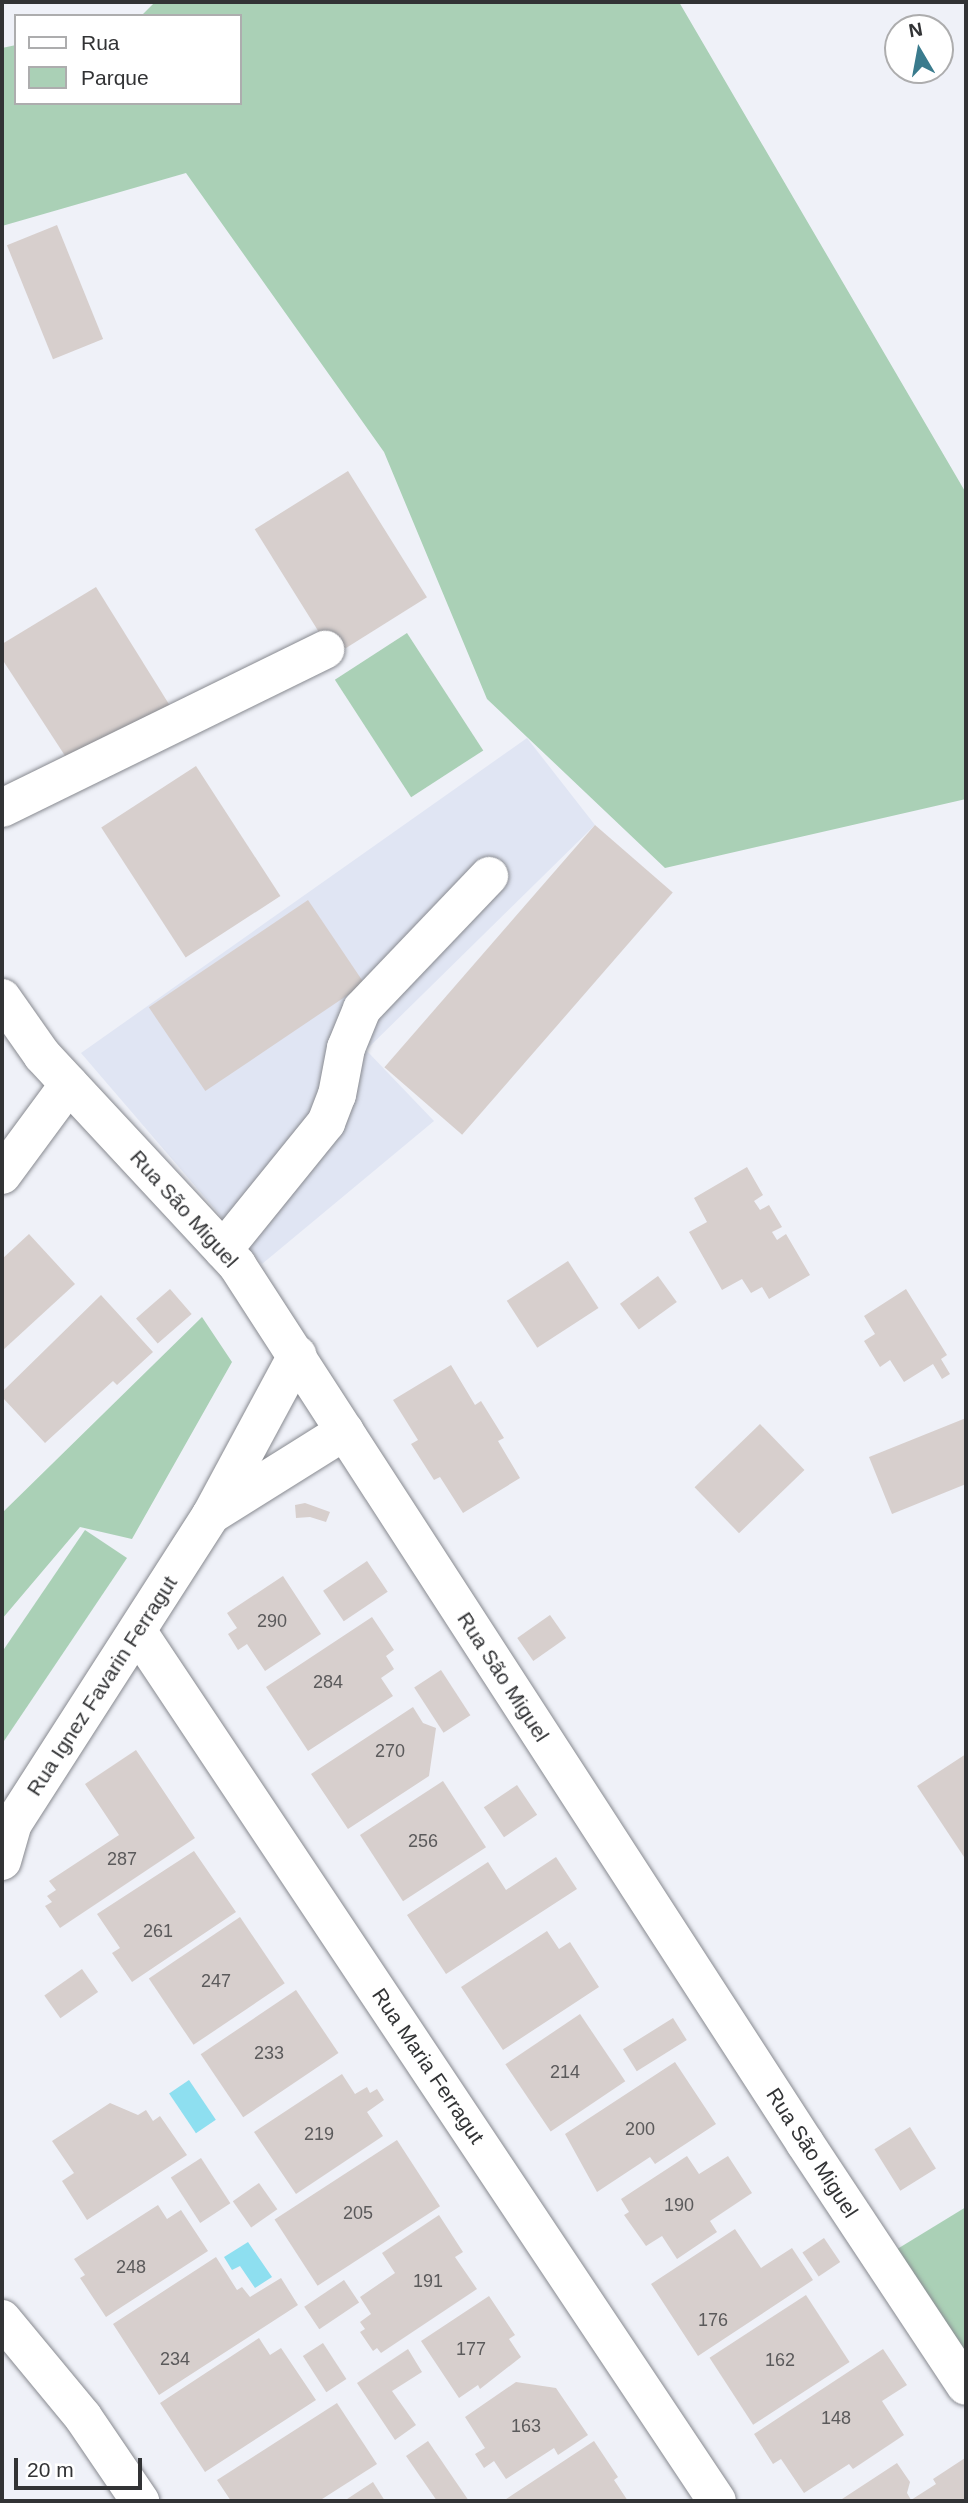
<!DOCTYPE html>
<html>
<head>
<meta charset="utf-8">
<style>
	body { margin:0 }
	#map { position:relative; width:968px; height:2503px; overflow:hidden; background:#eff1f8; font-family:Arial,sans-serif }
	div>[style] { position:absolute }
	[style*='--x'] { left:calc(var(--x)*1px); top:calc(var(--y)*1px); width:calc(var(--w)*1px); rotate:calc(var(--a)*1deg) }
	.built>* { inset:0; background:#e0e5f3 }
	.green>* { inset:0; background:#aad0b6; transform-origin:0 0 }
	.water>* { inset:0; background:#8edff0; transform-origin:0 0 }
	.building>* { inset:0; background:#d7cfcd; transform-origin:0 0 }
	.roads { filter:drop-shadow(0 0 2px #888a90) drop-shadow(0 0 2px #888a90) }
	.minor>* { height:38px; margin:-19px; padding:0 19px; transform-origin:19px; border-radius:19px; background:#fff }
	span { translate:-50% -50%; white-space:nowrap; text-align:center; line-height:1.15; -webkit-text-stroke:5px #fff; paint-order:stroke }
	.number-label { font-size:18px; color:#5b5a5b }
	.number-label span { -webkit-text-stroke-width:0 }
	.street-label { font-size:21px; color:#323335 }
	.frame { position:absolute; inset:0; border:4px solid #323335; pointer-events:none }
	.legend { position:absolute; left:14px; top:14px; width:228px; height:91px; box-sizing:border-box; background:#fff; border:2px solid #adadae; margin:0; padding:9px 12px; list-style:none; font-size:21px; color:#323335 }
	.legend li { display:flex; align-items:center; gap:14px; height:35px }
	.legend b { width:35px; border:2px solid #adadae }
	.north { position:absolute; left:884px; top:14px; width:70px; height:70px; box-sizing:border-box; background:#fff; border:2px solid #adadae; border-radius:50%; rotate:350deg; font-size:19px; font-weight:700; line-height:28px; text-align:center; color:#323335 }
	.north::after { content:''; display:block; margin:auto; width:24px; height:32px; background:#3a7b8d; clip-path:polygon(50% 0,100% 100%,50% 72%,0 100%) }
	.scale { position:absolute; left:14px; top:2458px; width:128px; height:32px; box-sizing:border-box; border:4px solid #323335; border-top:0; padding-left:9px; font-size:21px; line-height:24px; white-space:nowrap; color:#323335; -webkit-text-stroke:5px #fff; paint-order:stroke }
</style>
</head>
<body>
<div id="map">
	<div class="built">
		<div style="clip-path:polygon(527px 738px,595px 825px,366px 1050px,434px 1121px,262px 1264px,81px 1053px)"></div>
	</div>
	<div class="green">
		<div style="clip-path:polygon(155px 2px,679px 2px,966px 493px,966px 799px,665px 868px,487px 699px,384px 452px,186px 173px,2px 226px,2px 48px,16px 45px,16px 103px,240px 103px,240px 16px,141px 16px)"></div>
		<div style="left:407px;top:633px;width:140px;height:86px;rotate:57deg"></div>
		<div style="clip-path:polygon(202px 1317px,232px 1362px,132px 1539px,80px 1527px,2px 1619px,2px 1513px)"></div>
		<div style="clip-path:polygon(85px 1530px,127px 1558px,2px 1744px,2px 1652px)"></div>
		<div style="clip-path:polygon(966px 2207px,966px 2356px,894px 2251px)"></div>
	</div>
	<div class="water">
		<div style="left:189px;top:2080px;width:48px;height:24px;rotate:56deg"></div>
		<div style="clip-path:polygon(248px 2242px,272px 2277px,255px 2288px,240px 2266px,232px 2270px,224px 2257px)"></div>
	</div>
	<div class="building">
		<div style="left:57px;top:225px;width:123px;height:54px;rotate:68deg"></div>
		<div style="left:348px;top:471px;width:149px;height:110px;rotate:58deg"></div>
		<div style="clip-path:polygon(96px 587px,172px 709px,71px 765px,2px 659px,2px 644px)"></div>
		<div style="left:196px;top:766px;width:155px;height:113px;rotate:57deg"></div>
		<div style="left:595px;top:825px;width:103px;height:321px;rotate:41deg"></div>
		<div style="left:308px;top:900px;width:101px;height:192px;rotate:56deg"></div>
		<div style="clip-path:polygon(747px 1167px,763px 1195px,754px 1201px,760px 1210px,769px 1205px,782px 1227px,772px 1232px,777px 1240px,786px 1234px,810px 1275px,769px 1299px,762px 1287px,751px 1293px,742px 1279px,722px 1290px,689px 1232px,707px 1222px,694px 1198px)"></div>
		<div style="clip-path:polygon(29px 1234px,75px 1284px,2px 1351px,2px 1259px)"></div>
		<div style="left:568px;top:1261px;width:56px;height:73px;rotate:57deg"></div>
		<div style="left:658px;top:1276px;width:32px;height:47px;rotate:54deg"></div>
		<div style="left:170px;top:1289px;width:33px;height:45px;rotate:49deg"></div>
		<div style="clip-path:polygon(906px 1289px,947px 1355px,941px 1359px,950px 1374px,942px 1379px,933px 1364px,904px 1382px,890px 1360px,880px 1367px,864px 1341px,875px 1334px,864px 1316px)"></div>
		<div style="clip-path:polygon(101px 1295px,153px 1352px,117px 1385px,113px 1381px,45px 1443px,2px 1397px,2px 1392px)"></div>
		<div style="clip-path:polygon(451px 1365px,475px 1405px,481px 1401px,504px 1438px,498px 1441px,520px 1478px,463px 1513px,440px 1477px,434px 1480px,411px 1444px,418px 1440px,393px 1400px)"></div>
		<div style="clip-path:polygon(966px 1418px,966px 1484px,892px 1514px,869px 1457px)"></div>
		<div style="left:760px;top:1424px;width:64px;height:91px;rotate:46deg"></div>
		<div style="clip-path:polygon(305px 1503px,330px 1512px,326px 1522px,310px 1517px,296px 1518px,295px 1505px)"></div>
		<div style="left:367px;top:1561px;width:37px;height:53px;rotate:56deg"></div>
		<div style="clip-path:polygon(283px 1576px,321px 1634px,265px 1671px,247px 1644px,238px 1650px,228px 1634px,237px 1628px,227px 1613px)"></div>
		<div style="left:550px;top:1615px;width:28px;height:40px;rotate:55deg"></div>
		<div style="clip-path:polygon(372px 1617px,394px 1650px,386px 1656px,394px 1669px,381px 1678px,393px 1696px,308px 1751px,266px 1687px)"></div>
		<div style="left:441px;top:1670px;width:54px;height:32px;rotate:57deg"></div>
		<div style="clip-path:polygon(413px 1707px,423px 1723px,436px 1728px,429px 1776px,348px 1829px,311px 1774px)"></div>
		<div style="clip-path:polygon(136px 1750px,195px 1838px,60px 1928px,45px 1906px,52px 1902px,47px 1896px,56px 1890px,49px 1881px,119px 1835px,85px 1784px)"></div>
		<div style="clip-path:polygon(966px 1754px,966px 1860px,917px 1786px)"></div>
		<div style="left:443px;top:1781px;width:79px;height:99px;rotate:57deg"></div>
		<div style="left:517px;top:1785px;width:36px;height:40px;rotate:56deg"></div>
		<div style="clip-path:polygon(194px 1851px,236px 1912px,132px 1982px,112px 1953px,120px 1948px,97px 1914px)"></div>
		<div style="clip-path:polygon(556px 1857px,577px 1889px,446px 1974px,407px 1915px,488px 1862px,506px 1890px)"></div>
		<div style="left:240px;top:1917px;width:80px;height:110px;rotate:56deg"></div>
		<div style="clip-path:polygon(547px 1931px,559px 1949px,570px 1942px,599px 1987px,503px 2050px,461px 1987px)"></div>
		<div style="left:82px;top:1969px;width:28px;height:46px;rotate:55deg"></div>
		<div style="left:296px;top:1990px;width:76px;height:115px;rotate:56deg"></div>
		<div style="left:580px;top:2014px;width:81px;height:90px;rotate:56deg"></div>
		<div style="left:673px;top:2018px;width:26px;height:59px;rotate:58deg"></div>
		<div style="clip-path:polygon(675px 2062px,716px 2124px,655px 2164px,650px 2157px,597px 2192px,565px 2134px)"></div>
		<div style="clip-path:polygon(342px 2074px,355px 2094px,367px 2087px,370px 2093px,377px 2089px,384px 2100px,367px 2112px,383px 2136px,296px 2194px,254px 2132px)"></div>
		<div style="clip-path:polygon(110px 2103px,138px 2115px,146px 2110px,153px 2121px,160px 2116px,187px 2155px,87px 2220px,62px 2181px,74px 2173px,52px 2141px)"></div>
		<div style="left:910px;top:2127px;width:49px;height:42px;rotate:58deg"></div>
		<div style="left:397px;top:2140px;width:79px;height:146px;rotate:57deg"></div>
		<div style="clip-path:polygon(687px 2156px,699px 2174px,728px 2156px,752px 2193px,710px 2221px,717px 2232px,677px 2259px,662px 2236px,646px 2246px,624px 2215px,629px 2212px,621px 2199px)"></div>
		<div style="left:201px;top:2158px;width:54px;height:36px;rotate:57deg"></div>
		<div style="left:259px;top:2183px;width:32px;height:32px;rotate:55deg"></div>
		<div style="clip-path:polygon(158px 2205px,167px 2219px,181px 2210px,208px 2251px,106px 2317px,80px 2278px,85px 2275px,74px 2259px)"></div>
		<div style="clip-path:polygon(439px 2215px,463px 2252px,455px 2257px,477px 2289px,381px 2353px,377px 2348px,373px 2351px,360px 2332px,365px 2329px,360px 2322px,371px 2314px,360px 2297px,395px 2273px,382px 2253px)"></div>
		<div style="clip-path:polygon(735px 2229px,761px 2268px,792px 2248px,813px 2280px,698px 2356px,651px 2284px)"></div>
		<div style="left:824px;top:2238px;width:29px;height:26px;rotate:56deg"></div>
		<div style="clip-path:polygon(216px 2257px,237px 2290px,242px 2287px,250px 2297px,281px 2278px,298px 2305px,159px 2395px,113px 2324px)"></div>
		<div style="left:344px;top:2280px;width:27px;height:48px;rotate:56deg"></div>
		<div style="left:806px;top:2295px;width:80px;height:115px;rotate:57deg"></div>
		<div style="clip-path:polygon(489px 2296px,515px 2335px,509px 2339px,521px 2357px,480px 2389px,478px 2385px,459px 2398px,421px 2341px)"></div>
		<div style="clip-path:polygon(259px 2338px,270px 2355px,281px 2348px,316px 2400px,205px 2472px,160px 2403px)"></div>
		<div style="left:323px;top:2343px;width:43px;height:24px;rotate:57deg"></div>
		<div style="clip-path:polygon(408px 2349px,422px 2372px,392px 2391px,416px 2425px,395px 2440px,357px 2383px)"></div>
		<div style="clip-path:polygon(883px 2349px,907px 2385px,882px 2401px,904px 2435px,853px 2469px,849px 2464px,804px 2493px,781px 2459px,773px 2464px,754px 2434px)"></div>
		<div style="clip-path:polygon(516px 2382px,556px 2388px,588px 2435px,558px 2455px,554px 2448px,506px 2479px,494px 2461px,484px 2468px,475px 2454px,485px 2448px,465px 2417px)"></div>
		<div style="clip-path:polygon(337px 2403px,377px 2464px,319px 2501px,231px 2501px,217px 2480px)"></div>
		<div style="clip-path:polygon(428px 2441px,469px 2501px,437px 2501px,406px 2456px)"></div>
		<div style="clip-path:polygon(594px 2441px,618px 2477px,614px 2480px,628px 2501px,503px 2501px)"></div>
		<div style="clip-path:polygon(965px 2458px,966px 2498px,962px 2501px,839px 2501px,897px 2463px,910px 2482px,907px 2493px,911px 2500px,936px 2484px,933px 2479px)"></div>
		<div style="clip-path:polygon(373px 2482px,385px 2501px,344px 2501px)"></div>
	</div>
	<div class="roads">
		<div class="minor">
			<div style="--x:2;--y:808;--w:360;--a:-26.1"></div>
			<div style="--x:2;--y:998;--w:70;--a:54.9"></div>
			<div style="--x:42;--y:1055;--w:287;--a:47.1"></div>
			<div style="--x:237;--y:1265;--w:1046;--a:57.1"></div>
			<div style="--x:805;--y:2143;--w:291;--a:56.5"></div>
			<div style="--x:2;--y:1175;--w:113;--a:-53.6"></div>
			<div style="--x:223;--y:1250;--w:164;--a:-51"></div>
			<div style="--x:326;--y:1123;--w:30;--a:-69"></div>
			<div style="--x:337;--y:1095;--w:48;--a:-79.2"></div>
			<div style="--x:346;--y:1048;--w:42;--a:-67.7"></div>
			<div style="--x:362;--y:1009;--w:184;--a:-46.3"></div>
			<div style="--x:211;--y:1515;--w:158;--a:-32.1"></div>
			<div style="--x:138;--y:1632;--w:1044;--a:56.33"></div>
			<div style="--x:2;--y:1861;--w:37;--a:-74"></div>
			<div style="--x:12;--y:1825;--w:368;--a:-57.3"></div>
			<div style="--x:211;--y:1515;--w:182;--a:-61.7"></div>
			<div style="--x:2;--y:2319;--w:127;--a:50.4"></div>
			<div style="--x:83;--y:2417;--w:102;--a:55.8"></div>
		</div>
	</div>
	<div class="number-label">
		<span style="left:272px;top:1621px">290</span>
		<span style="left:328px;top:1682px">284</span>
		<span style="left:390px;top:1751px">270</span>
		<span style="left:423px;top:1841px">256</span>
		<span style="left:122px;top:1859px">287</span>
		<span style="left:158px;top:1931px">261</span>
		<span style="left:216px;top:1981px">247</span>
		<span style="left:269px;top:2053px">233</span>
		<span style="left:565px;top:2072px">214</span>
		<span style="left:640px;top:2129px">200</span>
		<span style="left:319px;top:2134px">219</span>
		<span style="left:679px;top:2205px">190</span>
		<span style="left:358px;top:2213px">205</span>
		<span style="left:131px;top:2267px">248</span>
		<span style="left:428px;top:2281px">191</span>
		<span style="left:713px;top:2320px">176</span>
		<span style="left:471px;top:2349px">177</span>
		<span style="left:175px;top:2359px">234</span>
		<span style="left:780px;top:2360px">162</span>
		<span style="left:836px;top:2418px">148</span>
		<span style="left:526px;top:2426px">163</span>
	</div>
	<div class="street-label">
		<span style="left:184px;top:1209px;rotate:48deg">Rua São Miguel</span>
		<span style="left:503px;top:1677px;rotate:57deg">Rua São Miguel</span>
		<span style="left:102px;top:1686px;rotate:-57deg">Rua Ignez Favarin Ferragut</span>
		<span style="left:428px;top:2066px;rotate:56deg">Rua Maria Ferragut</span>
		<span style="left:812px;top:2153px;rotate:57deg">Rua São Miguel</span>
	</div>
	<div class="frame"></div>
	<ul class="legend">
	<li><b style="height:9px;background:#fff"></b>Rua</li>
	<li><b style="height:19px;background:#aad0b6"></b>Parque</li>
	</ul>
	<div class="north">N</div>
	<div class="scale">20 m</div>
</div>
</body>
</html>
